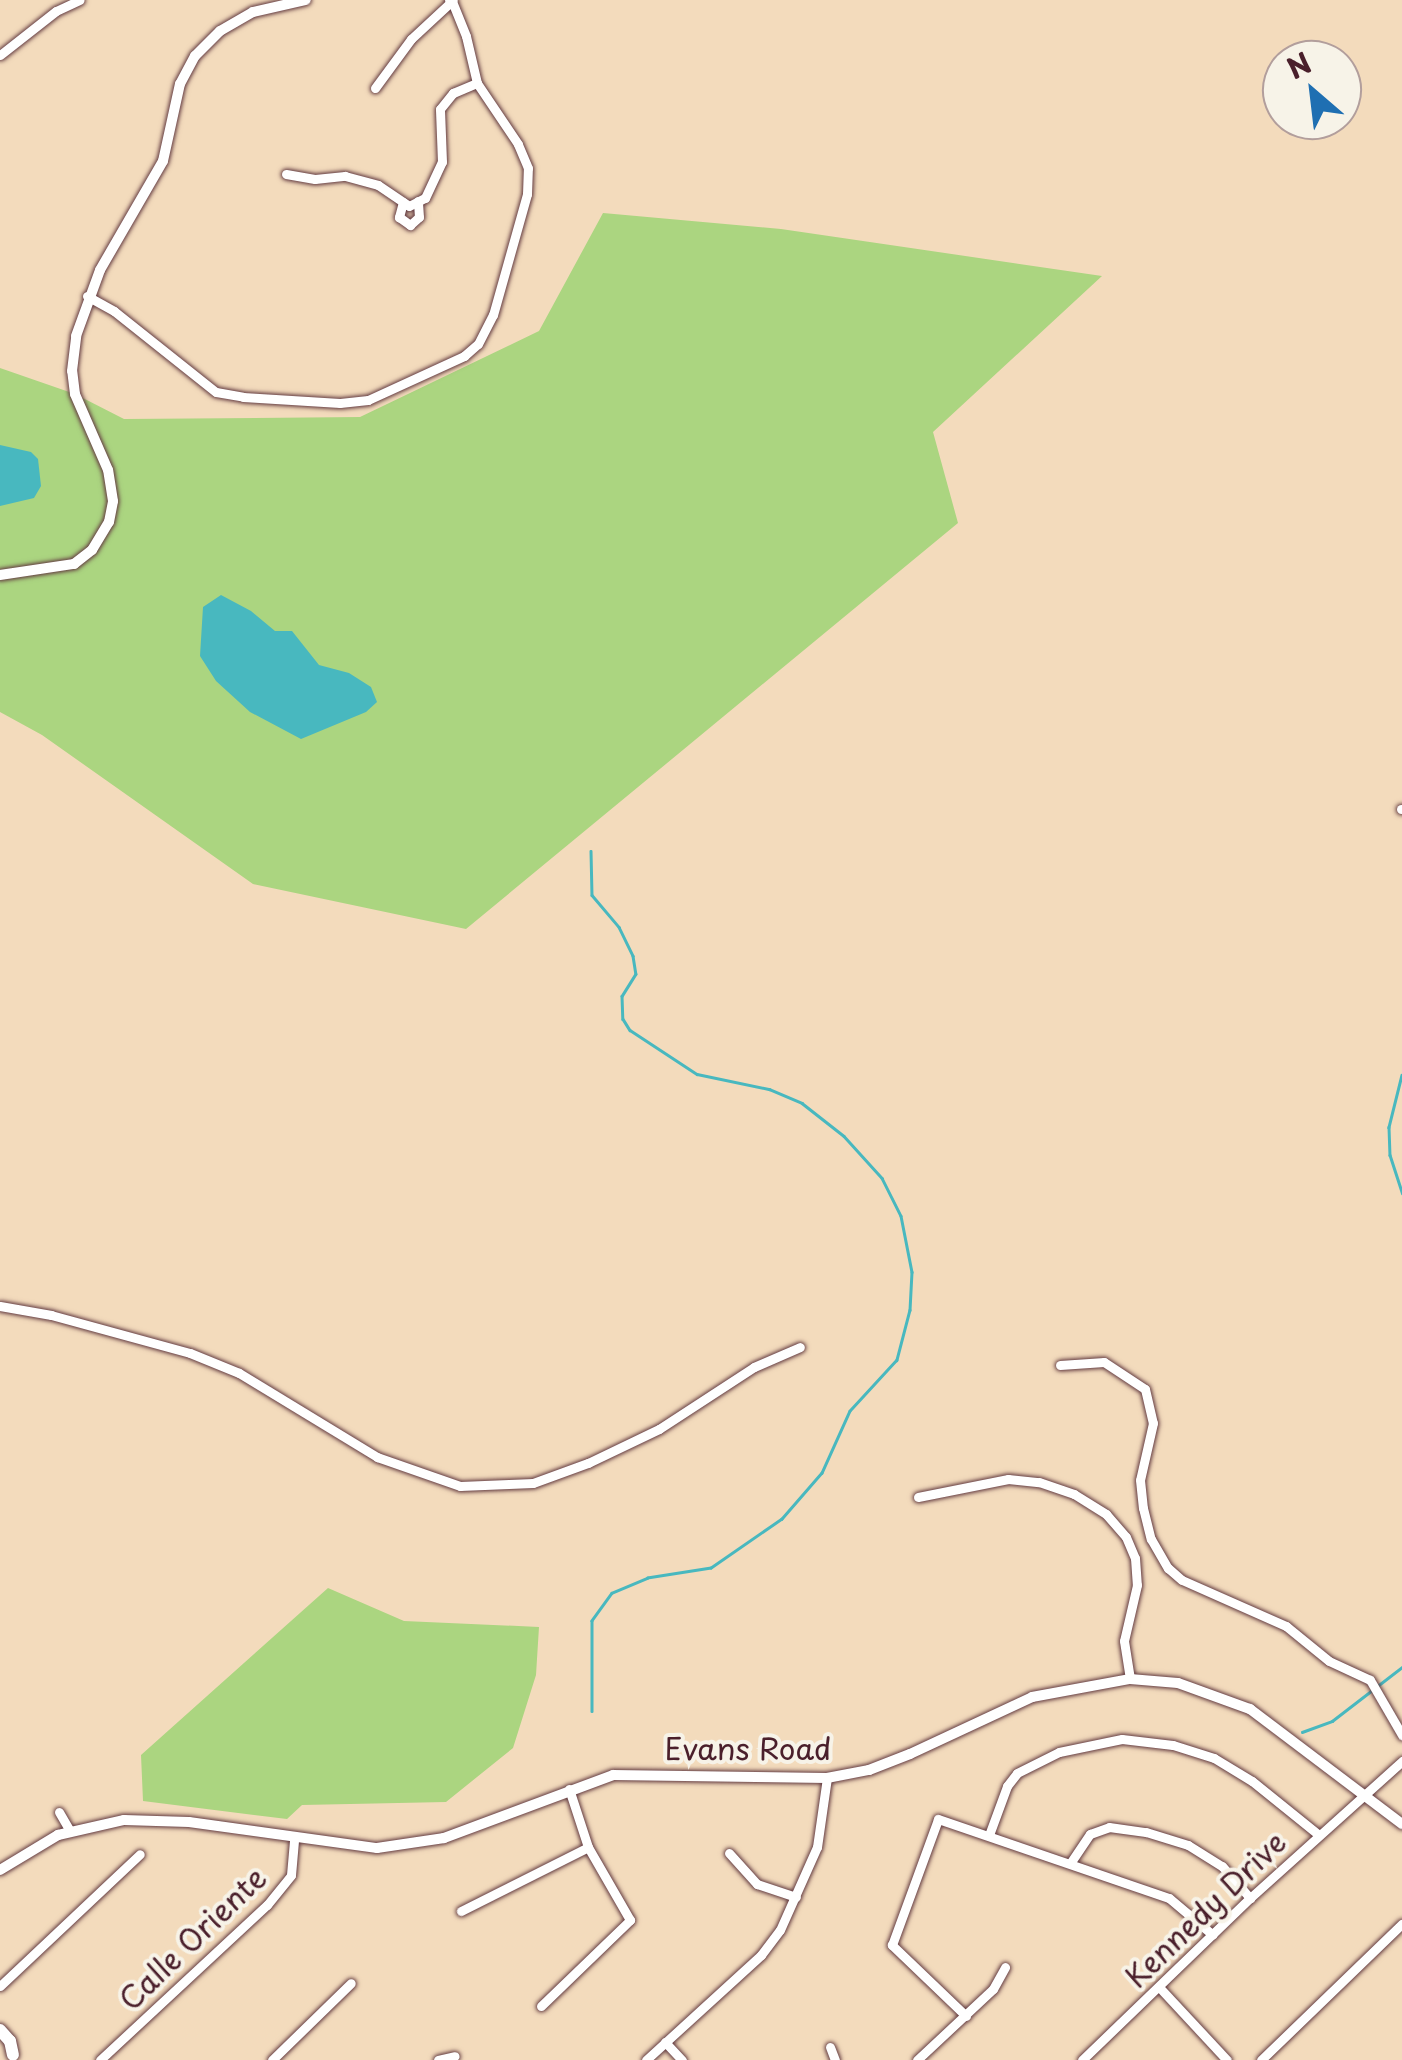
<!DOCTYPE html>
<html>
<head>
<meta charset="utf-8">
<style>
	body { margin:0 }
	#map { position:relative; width:1402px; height:2060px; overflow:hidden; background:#f3dbbc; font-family:"Playpen Sans",sans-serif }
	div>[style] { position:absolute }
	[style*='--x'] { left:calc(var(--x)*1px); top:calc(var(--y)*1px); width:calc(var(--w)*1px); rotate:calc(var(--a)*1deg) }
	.green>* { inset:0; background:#abd580 }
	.water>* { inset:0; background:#48b8bf }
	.stream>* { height:2.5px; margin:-1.25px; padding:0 1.25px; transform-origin:1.25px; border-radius:1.25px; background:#48b8bf }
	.roads { filter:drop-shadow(0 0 2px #633b41) drop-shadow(0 0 2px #633b41) }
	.minor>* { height:9px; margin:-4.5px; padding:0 4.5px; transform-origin:4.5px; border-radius:4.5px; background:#fff }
	.tertiary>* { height:10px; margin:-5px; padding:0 5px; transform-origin:5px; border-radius:5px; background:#fff }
	.secondary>* { height:12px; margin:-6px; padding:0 6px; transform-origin:6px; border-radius:6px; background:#fff }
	span { translate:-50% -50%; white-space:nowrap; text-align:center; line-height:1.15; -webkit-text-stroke:8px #f7f3e8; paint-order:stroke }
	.street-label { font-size:30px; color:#4a1f2b }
	.north { position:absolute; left:1262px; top:40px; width:100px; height:100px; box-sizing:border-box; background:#f7f3e8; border:2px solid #b29e9c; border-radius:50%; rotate:332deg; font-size:28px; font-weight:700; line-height:40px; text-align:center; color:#4a1f2b }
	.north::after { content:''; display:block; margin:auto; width:35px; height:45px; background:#1f6fb2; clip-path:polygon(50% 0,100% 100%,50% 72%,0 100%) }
</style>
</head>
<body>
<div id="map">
	<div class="green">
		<div style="clip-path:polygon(603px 213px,781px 229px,1102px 276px,933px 432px,958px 523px,466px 929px,253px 884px,42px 735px,0 712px,0 368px,75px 394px,124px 419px,360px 417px,539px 331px)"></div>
		<div style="clip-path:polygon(328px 1588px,404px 1621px,539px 1627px,536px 1675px,513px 1748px,446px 1802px,302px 1805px,287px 1819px,143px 1801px,141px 1755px)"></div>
	</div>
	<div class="water">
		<div style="clip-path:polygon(0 445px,31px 452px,38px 459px,41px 486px,34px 498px,0 506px)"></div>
		<div style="clip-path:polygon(221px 595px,251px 611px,275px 631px,292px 631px,319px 665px,349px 673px,371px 687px,377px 702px,366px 712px,301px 739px,250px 712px,216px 681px,200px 656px,203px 607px)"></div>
	</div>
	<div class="stream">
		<div style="--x:591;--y:851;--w:44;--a:88.7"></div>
		<div style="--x:592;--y:895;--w:42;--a:49.8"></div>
		<div style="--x:619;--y:927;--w:32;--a:64"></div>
		<div style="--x:633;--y:956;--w:18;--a:81"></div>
		<div style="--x:636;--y:974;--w:26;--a:122"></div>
		<div style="--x:622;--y:996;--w:23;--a:88"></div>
		<div style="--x:623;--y:1019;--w:13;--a:58"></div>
		<div style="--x:630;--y:1030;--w:80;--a:33.3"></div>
		<div style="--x:697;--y:1074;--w:74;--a:11.8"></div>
		<div style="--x:769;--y:1089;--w:36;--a:23"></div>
		<div style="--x:802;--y:1103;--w:53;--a:38.2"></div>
		<div style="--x:844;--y:1136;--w:57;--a:47.9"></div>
		<div style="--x:882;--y:1178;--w:42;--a:63.4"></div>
		<div style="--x:901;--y:1216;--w:57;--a:78.9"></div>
		<div style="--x:912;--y:1272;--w:38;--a:93"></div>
		<div style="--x:910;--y:1310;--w:52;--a:104.6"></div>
		<div style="--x:897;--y:1360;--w:69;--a:132.7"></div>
		<div style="--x:850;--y:1411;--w:68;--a:114.3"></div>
		<div style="--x:822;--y:1473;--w:61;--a:131"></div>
		<div style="--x:782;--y:1519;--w:86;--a:145.4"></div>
		<div style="--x:711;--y:1568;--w:64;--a:171"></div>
		<div style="--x:648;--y:1578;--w:39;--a:157"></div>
		<div style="--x:612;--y:1593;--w:34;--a:126"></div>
		<div style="--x:592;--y:1621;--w:90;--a:90"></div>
		<div style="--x:1402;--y:1075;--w:54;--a:104"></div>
		<div style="--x:1389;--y:1127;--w:28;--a:88"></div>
		<div style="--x:1390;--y:1155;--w:40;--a:72"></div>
		<div style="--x:1302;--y:1732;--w:32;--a:-20"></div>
		<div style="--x:1332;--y:1721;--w:88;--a:-37.6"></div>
	</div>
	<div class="roads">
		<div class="minor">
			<div style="--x:0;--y:55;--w:71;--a:-38.2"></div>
			<div style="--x:56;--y:11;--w:26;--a:-25"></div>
			<div style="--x:375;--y:88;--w:61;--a:-53.7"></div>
			<div style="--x:411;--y:39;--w:57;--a:-42.9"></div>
			<div style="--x:286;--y:174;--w:29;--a:10"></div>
			<div style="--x:315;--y:179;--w:30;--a:-6"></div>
			<div style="--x:345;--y:176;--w:34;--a:15"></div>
			<div style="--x:378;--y:185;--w:37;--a:34"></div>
			<div style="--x:409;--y:206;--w:18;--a:-27"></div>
			<div style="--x:425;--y:198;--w:40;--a:-65"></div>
			<div style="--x:442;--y:162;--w:53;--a:-92.2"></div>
			<div style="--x:440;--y:109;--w:21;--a:-51"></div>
			<div style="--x:453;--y:93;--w:26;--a:-23"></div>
			<div style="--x:403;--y:202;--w:16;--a:105"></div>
			<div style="--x:399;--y:217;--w:14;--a:36"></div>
			<div style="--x:410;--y:225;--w:12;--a:-42"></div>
			<div style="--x:419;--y:217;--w:16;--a:-94"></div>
			<div style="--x:87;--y:296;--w:31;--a:29"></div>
			<div style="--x:114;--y:311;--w:130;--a:38.5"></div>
			<div style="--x:216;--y:392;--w:27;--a:10"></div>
			<div style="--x:243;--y:397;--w:97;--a:3.5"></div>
			<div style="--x:340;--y:403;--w:28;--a:-6"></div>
			<div style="--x:368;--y:400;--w:106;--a:-24.6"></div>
			<div style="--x:464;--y:356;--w:18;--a:-41"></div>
			<div style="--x:478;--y:344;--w:33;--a:-63"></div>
			<div style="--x:493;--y:315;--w:126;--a:-74.3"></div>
			<div style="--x:527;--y:194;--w:26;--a:-88"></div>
			<div style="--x:528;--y:168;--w:26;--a:-113"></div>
			<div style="--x:518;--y:144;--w:73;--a:-123.9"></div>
			<div style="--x:477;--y:83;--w:48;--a:-103.2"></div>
			<div style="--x:466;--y:36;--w:38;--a:-112"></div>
			<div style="--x:1401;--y:809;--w:1;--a:0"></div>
			<div style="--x:0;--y:1306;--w:52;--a:10"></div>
			<div style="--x:51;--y:1315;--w:144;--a:15.3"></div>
			<div style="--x:190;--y:1353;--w:53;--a:22.2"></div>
			<div style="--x:239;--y:1373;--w:162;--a:31.3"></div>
			<div style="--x:377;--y:1457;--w:88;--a:19.3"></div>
			<div style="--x:460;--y:1486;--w:73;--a:-2.4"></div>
			<div style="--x:533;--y:1483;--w:59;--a:-20"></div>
			<div style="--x:588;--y:1463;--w:79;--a:-25.6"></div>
			<div style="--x:659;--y:1429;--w:113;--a:-33.1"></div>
			<div style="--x:754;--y:1367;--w:50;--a:-23.5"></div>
			<div style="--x:1060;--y:1365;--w:44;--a:-3.9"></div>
			<div style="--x:1104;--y:1362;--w:49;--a:33.4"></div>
			<div style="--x:1145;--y:1389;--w:35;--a:77"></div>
			<div style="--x:1153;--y:1423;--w:58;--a:102.8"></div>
			<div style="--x:1140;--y:1480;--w:28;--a:84"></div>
			<div style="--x:1143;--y:1508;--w:32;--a:76"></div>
			<div style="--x:1151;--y:1539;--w:34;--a:60"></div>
			<div style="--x:1168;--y:1568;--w:18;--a:41"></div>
			<div style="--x:1182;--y:1580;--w:114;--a:23.9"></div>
			<div style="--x:1286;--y:1626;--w:55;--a:39.1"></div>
			<div style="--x:1329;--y:1661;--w:45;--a:24.9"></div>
			<div style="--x:1370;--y:1680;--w:64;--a:59.8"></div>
			<div style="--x:918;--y:1497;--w:92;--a:-11.3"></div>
			<div style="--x:1008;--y:1479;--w:31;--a:6"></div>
			<div style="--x:1039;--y:1482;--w:37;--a:19"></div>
			<div style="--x:1074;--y:1494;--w:38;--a:32"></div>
			<div style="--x:1106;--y:1514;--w:30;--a:49"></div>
			<div style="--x:1126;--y:1537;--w:23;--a:67"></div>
			<div style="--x:1135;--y:1558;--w:27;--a:86"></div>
			<div style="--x:1137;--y:1585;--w:57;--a:103.1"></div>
			<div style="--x:1124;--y:1641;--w:38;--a:81"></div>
			<div style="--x:59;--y:1812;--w:22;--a:60"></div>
			<div style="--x:989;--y:1835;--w:52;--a:-69.8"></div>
			<div style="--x:1007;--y:1786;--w:16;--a:-52"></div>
			<div style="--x:1017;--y:1773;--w:47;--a:-26.6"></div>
			<div style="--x:1059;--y:1752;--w:64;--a:-11.7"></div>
			<div style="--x:1122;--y:1739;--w:51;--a:6.7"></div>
			<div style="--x:1173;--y:1745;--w:43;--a:17.6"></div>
			<div style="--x:1214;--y:1758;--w:44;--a:31.2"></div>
			<div style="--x:1252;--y:1781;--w:86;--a:38.9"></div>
			<div style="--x:729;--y:1853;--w:42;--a:47.9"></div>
			<div style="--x:757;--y:1884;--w:41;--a:18.4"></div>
			<div style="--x:1071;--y:1862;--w:34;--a:-56"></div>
			<div style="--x:1090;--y:1834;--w:20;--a:-20"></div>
			<div style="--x:1109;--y:1827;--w:37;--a:8"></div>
			<div style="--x:1146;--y:1832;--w:44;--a:17.2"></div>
			<div style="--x:1188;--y:1845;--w:40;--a:32"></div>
			<div style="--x:1222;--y:1866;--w:43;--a:48.8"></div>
			<div style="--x:461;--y:1911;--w:142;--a:-26.7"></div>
			<div style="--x:0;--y:1986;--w:192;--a:-43.3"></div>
			<div style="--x:1160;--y:1988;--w:98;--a:47.1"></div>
			<div style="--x:541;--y:2006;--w:124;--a:-44"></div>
			<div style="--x:630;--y:1920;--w:84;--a:-119.9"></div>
			<div style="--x:588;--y:1847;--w:61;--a:-108.1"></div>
			<div style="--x:966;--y:2016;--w:103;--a:-136.2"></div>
			<div style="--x:892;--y:1945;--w:134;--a:-69.9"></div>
			<div style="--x:938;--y:1819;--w:244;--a:18.9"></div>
			<div style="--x:1169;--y:1898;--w:57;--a:40.1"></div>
			<div style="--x:665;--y:2042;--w:25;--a:47"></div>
			<div style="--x:830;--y:2047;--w:14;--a:69"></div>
			<div style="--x:100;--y:2060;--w:228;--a:-42.9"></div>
			<div style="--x:267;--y:1905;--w:38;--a:-51"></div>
			<div style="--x:291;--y:1875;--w:36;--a:-85"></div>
			<div style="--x:272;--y:2060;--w:110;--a:-44.3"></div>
			<div style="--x:438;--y:2060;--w:17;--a:-13"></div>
			<div style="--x:646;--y:2060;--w:156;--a:-42.4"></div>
			<div style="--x:761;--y:1955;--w:31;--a:-53"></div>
			<div style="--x:780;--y:1930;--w:91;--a:-66"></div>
			<div style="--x:817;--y:1847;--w:70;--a:-81.8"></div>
			<div style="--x:917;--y:2060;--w:104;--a:-43.1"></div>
			<div style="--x:993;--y:1989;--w:25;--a:-61"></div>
			<div style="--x:1082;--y:2060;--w:233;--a:-44"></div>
			<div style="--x:1250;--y:1898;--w:205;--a:-42"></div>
			<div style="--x:1261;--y:2060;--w:196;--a:-44"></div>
		</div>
		<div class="tertiary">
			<div style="--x:450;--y:0;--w:2;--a:27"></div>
			<div style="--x:0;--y:575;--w:75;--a:-8.5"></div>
			<div style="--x:74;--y:564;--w:23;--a:-38"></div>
			<div style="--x:92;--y:550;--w:33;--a:-59"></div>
			<div style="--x:109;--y:522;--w:21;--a:-79"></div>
			<div style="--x:113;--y:501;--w:31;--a:-99"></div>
			<div style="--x:108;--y:470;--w:83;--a:-113.5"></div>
			<div style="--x:75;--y:394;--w:23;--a:-97"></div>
			<div style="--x:72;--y:371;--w:35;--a:-83"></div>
			<div style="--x:76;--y:336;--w:70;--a:-70"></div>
			<div style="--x:100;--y:270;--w:126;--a:-60"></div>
			<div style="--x:163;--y:161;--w:79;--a:-77.6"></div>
			<div style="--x:180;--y:84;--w:32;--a:-62"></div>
			<div style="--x:195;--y:56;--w:35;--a:-45"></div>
			<div style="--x:220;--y:31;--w:38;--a:-30"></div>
			<div style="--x:253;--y:12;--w:54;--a:-12.8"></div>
			<div style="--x:0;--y:1870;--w:68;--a:-31.1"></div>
			<div style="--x:58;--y:1835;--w:68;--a:-12.8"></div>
			<div style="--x:124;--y:1820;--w:65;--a:1.8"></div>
			<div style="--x:189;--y:1822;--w:190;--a:7.9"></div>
			<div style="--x:377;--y:1848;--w:68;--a:-8.5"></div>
			<div style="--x:444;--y:1838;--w:180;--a:-20.4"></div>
			<div style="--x:613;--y:1775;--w:214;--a:0.8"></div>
			<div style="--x:827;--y:1778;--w:43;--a:-10.8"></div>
			<div style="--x:869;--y:1770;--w:44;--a:-21.3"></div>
			<div style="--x:910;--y:1754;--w:135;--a:-25"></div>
			<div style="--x:1032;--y:1697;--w:100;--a:-10.4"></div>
			<div style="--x:1130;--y:1679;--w:48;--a:4.8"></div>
			<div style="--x:1178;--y:1683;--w:77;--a:19.9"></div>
			<div style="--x:1250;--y:1709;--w:191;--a:37.1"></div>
		</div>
		<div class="secondary">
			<div style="--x:0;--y:2030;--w:15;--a:48"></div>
			<div style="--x:10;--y:2041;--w:14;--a:78"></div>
		</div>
	</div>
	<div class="street-label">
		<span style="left:748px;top:1748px">Evans Road</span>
		<span style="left:1205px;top:1909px;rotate:-44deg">Kennedy Drive</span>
		<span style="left:192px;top:1938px;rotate:-44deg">Calle Oriente</span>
	</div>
	<div class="north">N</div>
</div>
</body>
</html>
